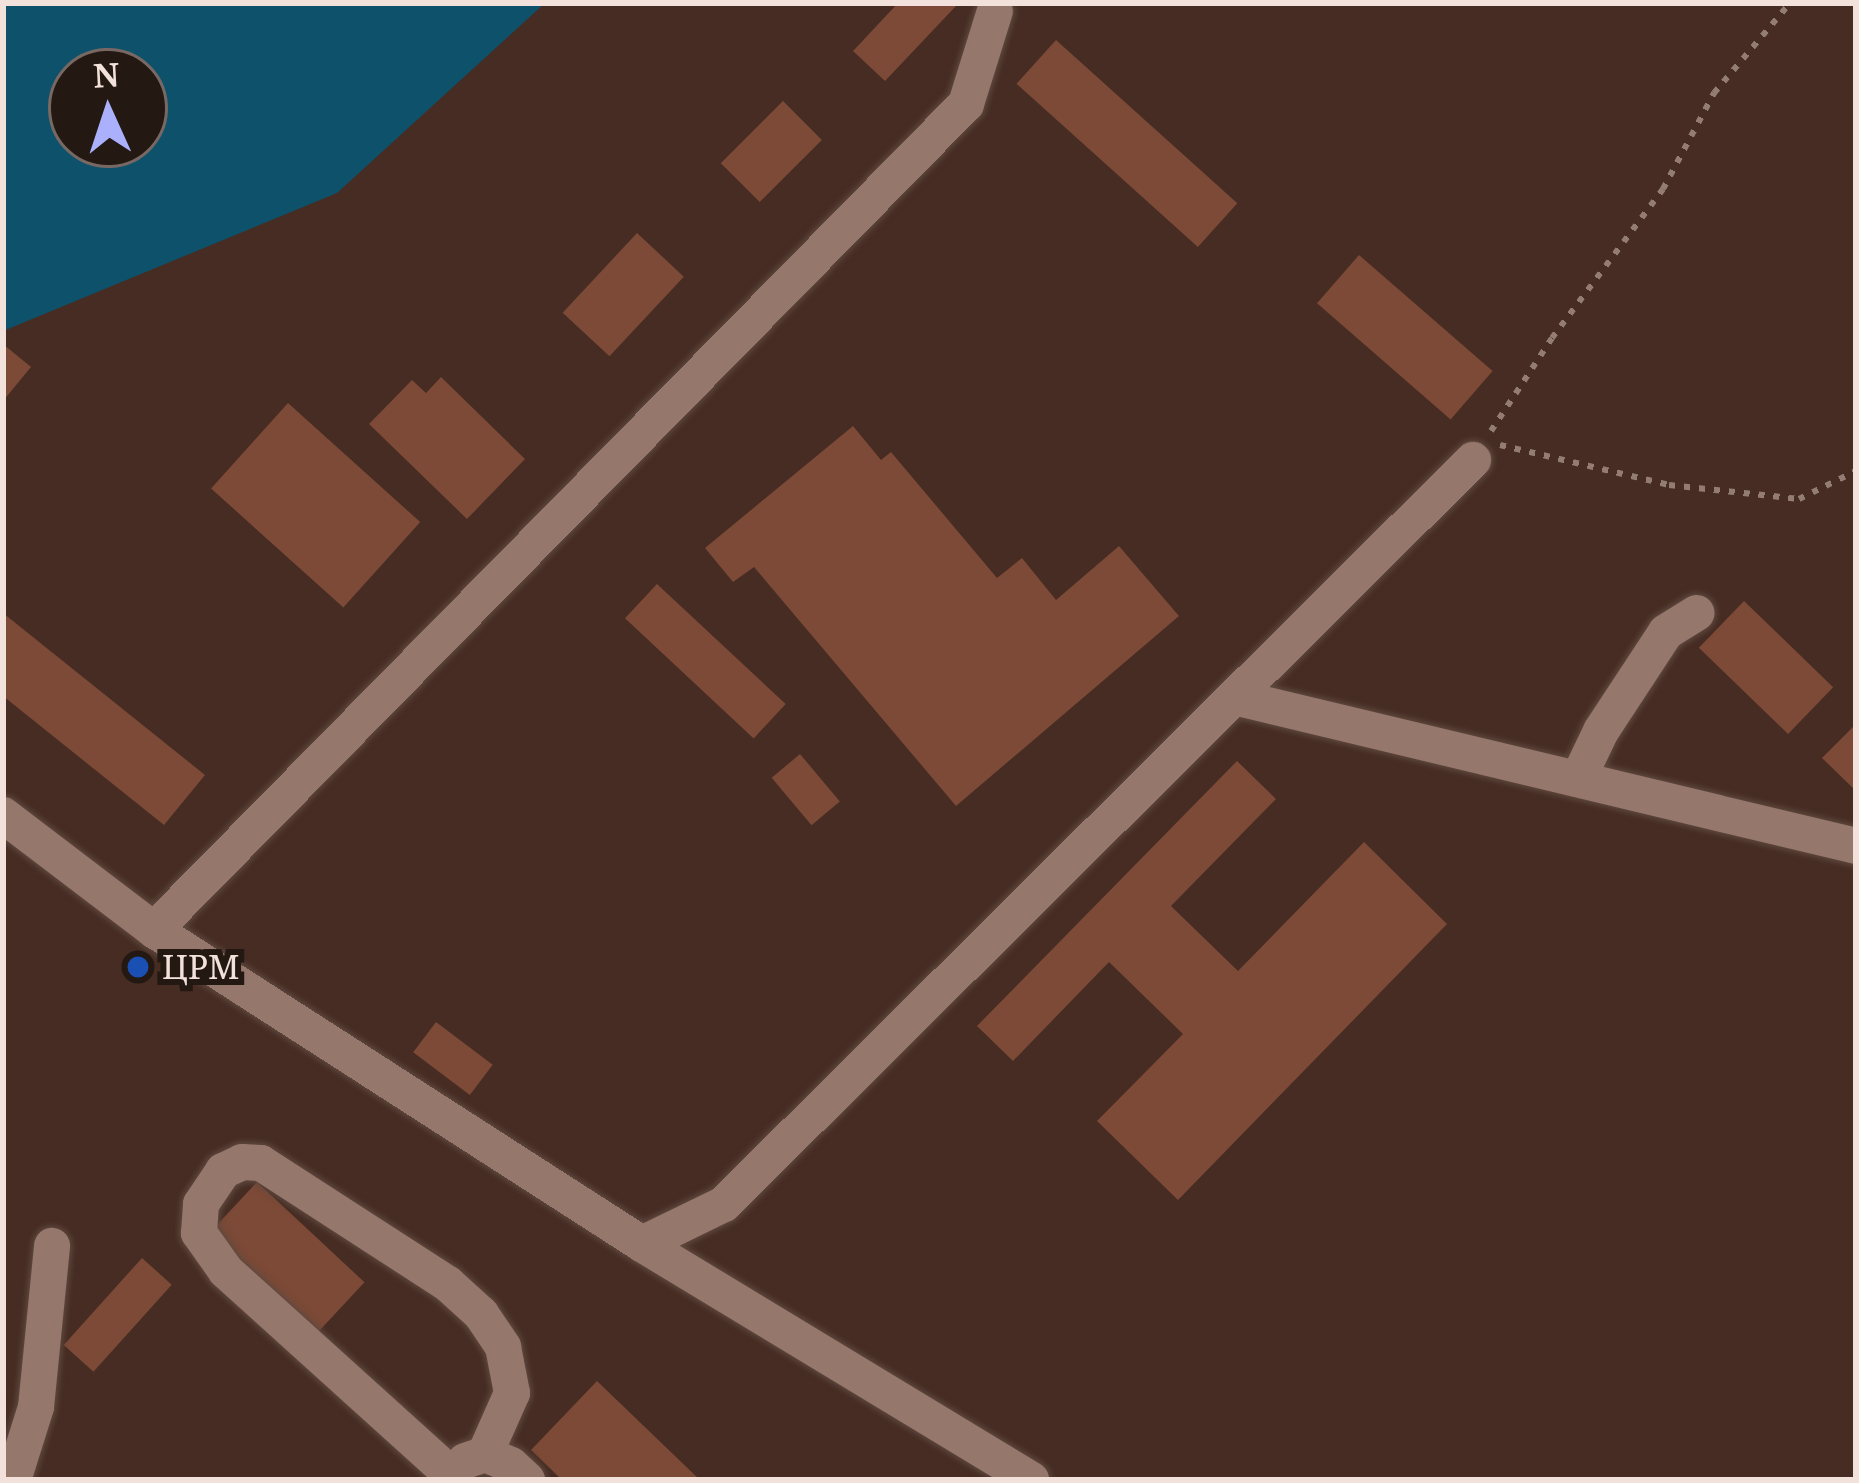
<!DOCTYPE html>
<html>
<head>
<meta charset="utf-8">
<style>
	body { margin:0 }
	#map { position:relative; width:1859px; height:1483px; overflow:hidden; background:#462c22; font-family:"Noto Serif",serif }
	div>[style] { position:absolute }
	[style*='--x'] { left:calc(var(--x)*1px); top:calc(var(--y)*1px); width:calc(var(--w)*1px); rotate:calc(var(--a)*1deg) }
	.water>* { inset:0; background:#0e516b }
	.building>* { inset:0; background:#7c4a36; transform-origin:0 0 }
	.path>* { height:6px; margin-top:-3px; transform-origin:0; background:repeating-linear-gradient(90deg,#927c73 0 6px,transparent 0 15px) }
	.roads { filter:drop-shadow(0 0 3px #5f4940) drop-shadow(0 0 3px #5f4940) }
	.minor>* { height:36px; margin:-18px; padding:0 18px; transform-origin:18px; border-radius:18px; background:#96776b }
	.dots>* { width:33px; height:33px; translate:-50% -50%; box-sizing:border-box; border:6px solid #241813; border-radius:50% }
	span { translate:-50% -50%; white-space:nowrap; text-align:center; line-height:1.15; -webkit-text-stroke:12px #241813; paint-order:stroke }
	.poi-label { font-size:33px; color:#f3e1db }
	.left { translate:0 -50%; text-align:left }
	.frame { position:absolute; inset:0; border:6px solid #f3e1db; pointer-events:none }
	.north { position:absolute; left:48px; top:48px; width:120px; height:120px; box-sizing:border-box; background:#241813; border:3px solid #776863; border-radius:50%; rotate:357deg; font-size:33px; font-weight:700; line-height:48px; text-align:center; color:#f3e1db }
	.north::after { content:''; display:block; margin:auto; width:42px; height:54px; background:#aab0fb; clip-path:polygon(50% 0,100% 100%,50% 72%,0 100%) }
</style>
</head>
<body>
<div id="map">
	<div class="water">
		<div style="clip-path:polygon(evenodd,3px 3px,545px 3px,337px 193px,3px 331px,3px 3px,72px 72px,144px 72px,144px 144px,72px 144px,72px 72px)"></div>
	</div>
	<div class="building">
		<div style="clip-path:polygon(898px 3px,956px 6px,885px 81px,853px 51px)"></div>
		<div style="left:1056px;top:40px;width:244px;height:59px;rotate:42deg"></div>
		<div style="left:783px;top:101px;width:55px;height:88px;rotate:45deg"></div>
		<div style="left:637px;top:233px;width:64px;height:109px;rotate:43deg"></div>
		<div style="left:1359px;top:255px;width:177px;height:64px;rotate:41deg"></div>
		<div style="clip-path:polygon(3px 344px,31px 367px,3px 401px)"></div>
		<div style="clip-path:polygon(441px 377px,525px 459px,467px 519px,369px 424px,412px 380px,426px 393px)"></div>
		<div style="left:288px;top:403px;width:178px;height:115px;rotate:42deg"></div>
		<div style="clip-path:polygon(853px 426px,881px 460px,891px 452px,997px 578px,1022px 558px,1056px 600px,1119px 546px,1179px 616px,956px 806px,754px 567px,733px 582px,705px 548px)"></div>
		<div style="left:657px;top:584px;width:176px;height:47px;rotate:43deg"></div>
		<div style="left:1744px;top:601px;width:124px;height:65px;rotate:44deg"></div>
		<div style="clip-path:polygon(3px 613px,205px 775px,164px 825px,3px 696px)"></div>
		<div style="clip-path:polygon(1856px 724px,1856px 791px,1822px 758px)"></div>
		<div style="left:800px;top:754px;width:62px;height:37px;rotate:50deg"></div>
		<div style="clip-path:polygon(1237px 761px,1276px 799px,1171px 906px,1238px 971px,1364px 842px,1447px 924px,1178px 1200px,1097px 1121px,1183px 1034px,1109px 962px,1013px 1061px,977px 1026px)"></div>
		<div style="left:436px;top:1022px;width:71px;height:38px;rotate:37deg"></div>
		<div style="left:257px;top:1182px;width:147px;height:68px;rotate:43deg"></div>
		<div style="left:142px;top:1258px;width:40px;height:117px;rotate:42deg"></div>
		<div style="clip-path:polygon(597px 1381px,700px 1480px,562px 1480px,531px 1450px)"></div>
	</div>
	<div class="path">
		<div style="--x:1491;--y:431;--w:111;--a:-56.7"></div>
		<div style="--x:1552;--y:338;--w:186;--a:-53.3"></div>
		<div style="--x:1663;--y:189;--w:109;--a:-62"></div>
		<div style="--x:1714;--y:93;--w:118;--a:-49.8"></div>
		<div style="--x:1500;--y:445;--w:174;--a:13.3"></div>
		<div style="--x:1669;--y:485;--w:131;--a:6.1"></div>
		<div style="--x:1799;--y:499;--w:64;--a:-26.2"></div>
	</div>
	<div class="roads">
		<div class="minor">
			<div style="--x:1234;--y:697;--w:640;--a:13.47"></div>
			<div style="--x:1578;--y:779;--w:53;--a:-64.4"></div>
			<div style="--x:1601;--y:731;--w:118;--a:-56.7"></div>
			<div style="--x:1666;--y:632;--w:36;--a:-32"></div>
			<div style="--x:3;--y:815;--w:190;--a:37.3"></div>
			<div style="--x:154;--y:930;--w:580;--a:32.76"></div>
			<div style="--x:642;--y:1244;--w:455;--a:31.2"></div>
			<div style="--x:154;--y:930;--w:1158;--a:-45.49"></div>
			<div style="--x:966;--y:104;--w:97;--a:-72.7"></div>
			<div style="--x:642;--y:1244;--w:91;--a:-26"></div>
			<div style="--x:724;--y:1204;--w:1056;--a:-44.81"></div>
			<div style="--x:465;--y:1461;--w:21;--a:-19"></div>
			<div style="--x:485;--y:1454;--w:28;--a:23"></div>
			<div style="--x:511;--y:1465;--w:22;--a:43"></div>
			<div style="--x:444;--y:1468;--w:294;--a:-137.9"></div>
			<div style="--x:226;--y:1271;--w:47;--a:-125.4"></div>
			<div style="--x:199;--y:1233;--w:29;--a:-86"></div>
			<div style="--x:201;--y:1204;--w:40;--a:-56"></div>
			<div style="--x:223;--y:1171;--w:21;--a:-25"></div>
			<div style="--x:242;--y:1162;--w:19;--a:3"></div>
			<div style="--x:261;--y:1163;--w:223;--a:32.9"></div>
			<div style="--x:448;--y:1284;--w:45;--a:42.3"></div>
			<div style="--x:481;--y:1314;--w:40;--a:56"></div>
			<div style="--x:503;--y:1347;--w:47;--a:78.9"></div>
			<div style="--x:512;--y:1393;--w:67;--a:113.9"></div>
			<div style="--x:13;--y:1480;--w:77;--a:-72.5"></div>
			<div style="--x:36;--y:1407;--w:162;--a:-84.3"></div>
		</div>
	</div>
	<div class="dots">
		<div style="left:138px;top:967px;background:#1a4fb4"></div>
	</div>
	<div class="poi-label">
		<span class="left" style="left:162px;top:967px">ЦРМ</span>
	</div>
	<div class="frame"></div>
	<div class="north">N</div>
</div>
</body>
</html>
